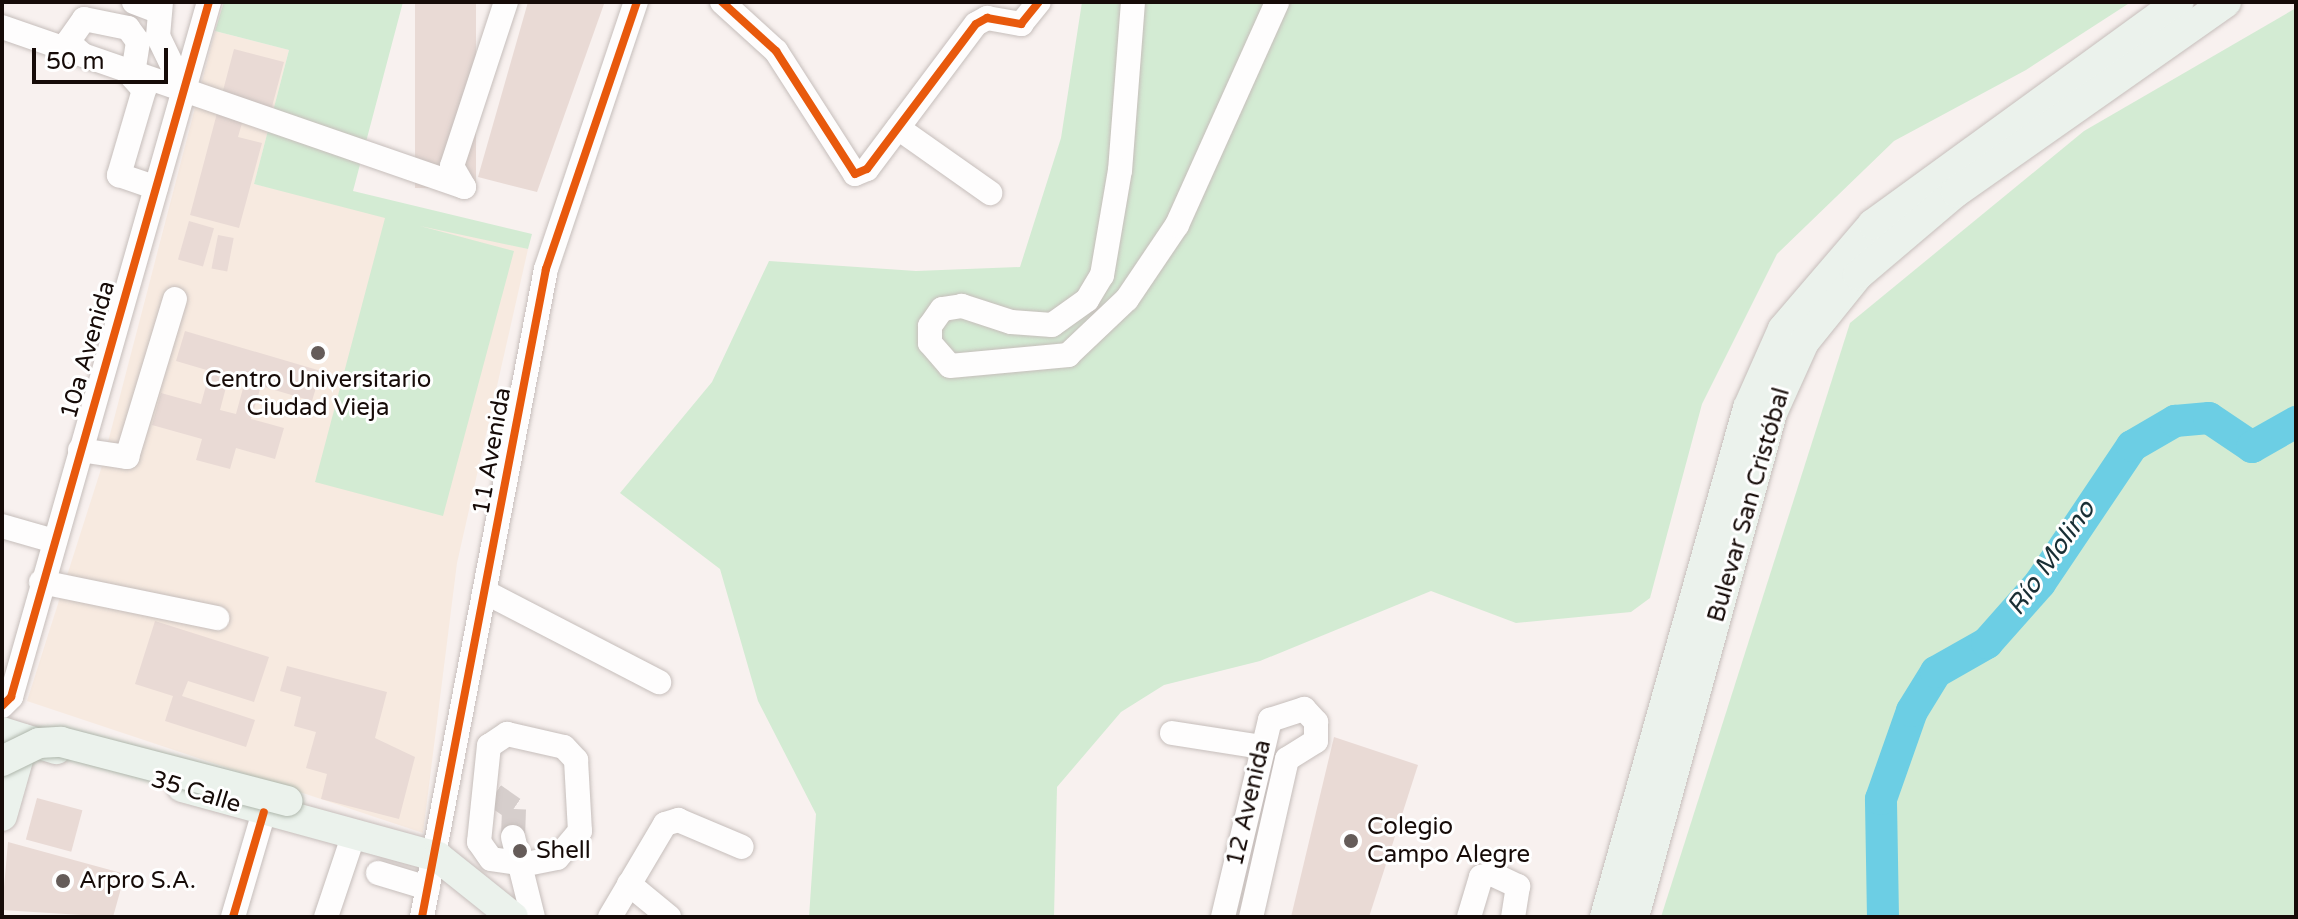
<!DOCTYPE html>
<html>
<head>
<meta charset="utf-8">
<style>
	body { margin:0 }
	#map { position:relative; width:2298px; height:919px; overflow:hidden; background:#f8f1ef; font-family:"Varela Round",sans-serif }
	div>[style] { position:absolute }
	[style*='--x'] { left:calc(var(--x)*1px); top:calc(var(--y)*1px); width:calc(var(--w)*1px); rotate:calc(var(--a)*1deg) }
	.education>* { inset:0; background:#f7eae0 }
	.green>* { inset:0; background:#d3ebd3 }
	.river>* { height:32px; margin:-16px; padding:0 16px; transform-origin:16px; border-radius:16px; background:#6ccee4 }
	.building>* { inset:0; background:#e9dad5; transform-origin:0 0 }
	.minor-tunnel>* { height:24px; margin-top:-12px; transform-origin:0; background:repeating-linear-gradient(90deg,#d6cecc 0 24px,transparent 0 36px) }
	.roads { filter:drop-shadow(0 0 2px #c6bebb) drop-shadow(0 0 2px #c6bebb) }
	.minor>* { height:24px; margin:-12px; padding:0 12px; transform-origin:12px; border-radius:12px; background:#fefdfd }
	.major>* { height:30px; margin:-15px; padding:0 15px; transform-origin:15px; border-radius:15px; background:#ebf2ec }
	.bridges { filter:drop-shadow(0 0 2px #aeb6ab) drop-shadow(0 0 2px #aeb6ab) }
	.major-bridge>* { height:30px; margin:-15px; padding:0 15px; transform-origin:15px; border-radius:15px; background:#ebf2ec }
	.cycleway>* { height:8px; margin:-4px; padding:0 4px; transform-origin:4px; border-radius:4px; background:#e8590c }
	.dots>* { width:22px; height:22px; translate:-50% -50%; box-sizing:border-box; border:4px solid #fff; border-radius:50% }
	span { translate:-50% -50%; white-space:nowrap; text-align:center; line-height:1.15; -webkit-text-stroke:6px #fff; paint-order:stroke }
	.street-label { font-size:24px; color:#160b08 }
	.poi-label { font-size:24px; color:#160b08 }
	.left { translate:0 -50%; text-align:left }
	.water-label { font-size:26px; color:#192f35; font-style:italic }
	.frame { position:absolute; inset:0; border:4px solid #160b08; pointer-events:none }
	.scale { position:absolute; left:32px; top:48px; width:136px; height:36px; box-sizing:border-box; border:4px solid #160b08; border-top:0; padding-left:10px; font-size:24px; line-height:28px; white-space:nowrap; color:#160b08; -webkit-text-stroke:6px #fff; paint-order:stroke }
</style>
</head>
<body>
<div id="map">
	<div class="education">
		<div style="clip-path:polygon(215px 31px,289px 50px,254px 184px,528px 249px,457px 563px,423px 833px,27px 701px,101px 469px)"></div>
	</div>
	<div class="green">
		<div style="clip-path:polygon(224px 2px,403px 2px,353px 191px,532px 234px,528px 249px,420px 226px,514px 251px,443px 516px,315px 482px,385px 218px,254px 184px,289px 50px,215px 31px)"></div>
		<div style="clip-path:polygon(1082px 2px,2131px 2px,2026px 70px,1894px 141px,1777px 254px,1702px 404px,1650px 598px,1631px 612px,1516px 623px,1431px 591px,1260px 661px,1164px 685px,1121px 712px,1057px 787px,1054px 917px,809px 917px,816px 814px,758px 701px,720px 569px,620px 493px,712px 382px,769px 261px,916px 271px,1020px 267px,1061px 138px)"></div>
		<div style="clip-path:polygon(2296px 8px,2296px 917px,1661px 917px,1850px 323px,2084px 131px)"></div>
	</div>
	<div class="river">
		<div style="--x:1883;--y:917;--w:118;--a:-91"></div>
		<div style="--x:1881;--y:799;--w:93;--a:-70.6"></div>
		<div style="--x:1912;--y:711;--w:46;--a:-58.4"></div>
		<div style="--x:1936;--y:672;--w:59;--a:-29.6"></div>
		<div style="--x:1987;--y:643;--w:80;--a:-48.5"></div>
		<div style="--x:2040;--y:583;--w:165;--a:-56.1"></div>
		<div style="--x:2132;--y:446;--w:50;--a:-30.2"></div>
		<div style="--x:2175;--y:421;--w:34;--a:-5"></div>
		<div style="--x:2209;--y:418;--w:52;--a:34"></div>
		<div style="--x:2252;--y:447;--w:51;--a:-29.6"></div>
	</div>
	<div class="building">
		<div style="left:415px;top:2px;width:61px;height:186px"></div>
		<div style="clip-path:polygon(528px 2px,604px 4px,537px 192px,478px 177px)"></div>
		<div style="clip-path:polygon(234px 49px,284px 62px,266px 129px,242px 123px,238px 137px,262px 143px,239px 228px,190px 215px)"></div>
		<div style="left:189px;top:221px;width:26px;height:40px;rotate:16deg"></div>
		<div style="left:218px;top:235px;width:16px;height:34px;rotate:11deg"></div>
		<div style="clip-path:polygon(evenodd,185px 331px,321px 371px,312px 401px,261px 386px,251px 419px,284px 428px,275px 459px,236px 448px,230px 469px,196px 460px,202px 439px,152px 425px,161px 393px,201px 404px,210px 371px,176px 361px,185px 331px,229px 376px,245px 381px,236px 414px,220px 410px,229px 376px)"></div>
		<div style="clip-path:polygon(155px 621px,269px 657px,254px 702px,188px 681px,182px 696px,255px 720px,246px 747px,165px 721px,173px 696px,135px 684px)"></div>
		<div style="clip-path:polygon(287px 666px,387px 692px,375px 738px,415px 757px,399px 819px,321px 799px,327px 774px,306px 768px,316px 732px,294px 726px,301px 697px,280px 691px)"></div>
		<div style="clip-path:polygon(1334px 737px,1418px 765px,1369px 917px,1291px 917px)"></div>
		<div style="left:37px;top:798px;width:47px;height:43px;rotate:15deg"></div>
		<div style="clip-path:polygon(8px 842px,125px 874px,113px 917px,2px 910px)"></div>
	</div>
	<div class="minor-tunnel">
		<div style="--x:494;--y:795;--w:24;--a:35"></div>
		<div style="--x:514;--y:809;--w:28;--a:92"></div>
	</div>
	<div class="roads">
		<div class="minor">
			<div style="--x:134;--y:2;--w:26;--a:21"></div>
			<div style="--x:161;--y:2;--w:34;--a:95"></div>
			<div style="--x:158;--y:36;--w:60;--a:64.3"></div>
			<div style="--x:722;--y:2;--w:73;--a:42.2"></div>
			<div style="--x:776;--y:51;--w:146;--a:57.3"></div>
			<div style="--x:855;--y:174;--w:13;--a:-23"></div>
			<div style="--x:867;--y:169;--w:181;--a:-53.1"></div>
			<div style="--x:976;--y:24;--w:13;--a:-29"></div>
			<div style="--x:987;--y:18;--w:35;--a:10"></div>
			<div style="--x:1021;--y:24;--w:28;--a:-51"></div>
			<div style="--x:1133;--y:2;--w:169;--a:94.4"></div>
			<div style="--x:1120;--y:170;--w:107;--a:99.7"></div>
			<div style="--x:1102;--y:275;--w:29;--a:121"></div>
			<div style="--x:1087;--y:300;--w:43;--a:144.5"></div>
			<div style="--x:1052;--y:325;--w:41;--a:-175.8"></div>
			<div style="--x:1011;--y:322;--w:52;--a:-161.9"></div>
			<div style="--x:962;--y:306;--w:20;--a:171"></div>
			<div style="--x:942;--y:309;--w:21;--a:125"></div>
			<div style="--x:930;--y:326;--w:17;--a:90"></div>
			<div style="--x:930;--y:343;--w:30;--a:49"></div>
			<div style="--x:950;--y:366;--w:119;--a:-5.3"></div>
			<div style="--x:1068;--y:355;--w:81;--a:-43.5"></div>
			<div style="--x:1127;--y:299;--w:89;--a:-56"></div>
			<div style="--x:1177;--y:225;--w:244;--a:-65.8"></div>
			<div style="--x:2;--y:27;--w:489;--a:19.1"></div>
			<div style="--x:464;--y:187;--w:24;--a:-120"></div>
			<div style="--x:452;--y:166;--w:173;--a:-71.8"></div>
			<div style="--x:83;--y:55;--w:20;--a:-139"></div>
			<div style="--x:68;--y:42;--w:28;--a:-55"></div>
			<div style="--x:84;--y:19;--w:45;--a:11.6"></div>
			<div style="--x:128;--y:28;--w:17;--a:54"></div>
			<div style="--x:138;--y:42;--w:30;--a:99"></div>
			<div style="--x:126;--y:70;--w:27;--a:48"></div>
			<div style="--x:144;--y:90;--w:89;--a:106.4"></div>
			<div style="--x:119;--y:175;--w:39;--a:19"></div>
			<div style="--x:898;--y:128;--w:113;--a:35.2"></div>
			<div style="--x:80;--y:450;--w:48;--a:8.5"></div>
			<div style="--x:127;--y:457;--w:165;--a:-73.1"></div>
			<div style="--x:2;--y:526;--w:54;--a:16.1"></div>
			<div style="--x:41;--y:582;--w:180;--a:11.6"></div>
			<div style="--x:487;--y:593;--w:194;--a:27.4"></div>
			<div style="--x:2;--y:706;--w:13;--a:-45"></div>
			<div style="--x:11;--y:697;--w:723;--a:-74.1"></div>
			<div style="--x:1172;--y:733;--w:90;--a:8.9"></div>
			<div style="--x:507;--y:734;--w:58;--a:12.8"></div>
			<div style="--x:564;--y:747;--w:18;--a:47"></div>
			<div style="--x:576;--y:760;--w:71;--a:86.8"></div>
			<div style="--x:580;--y:831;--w:35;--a:130"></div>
			<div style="--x:557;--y:858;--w:32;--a:169"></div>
			<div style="--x:526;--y:864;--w:35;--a:-172"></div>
			<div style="--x:491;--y:859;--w:21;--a:-125"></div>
			<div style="--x:479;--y:842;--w:97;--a:-84.1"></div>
			<div style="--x:489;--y:746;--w:22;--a:-34"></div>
			<div style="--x:513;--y:837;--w:82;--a:76"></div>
			<div style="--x:378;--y:873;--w:52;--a:16.7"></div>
			<div style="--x:629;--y:884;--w:52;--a:39.5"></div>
			<div style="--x:233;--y:917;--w:109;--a:-73.6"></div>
			<div style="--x:326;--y:917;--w:88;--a:-71.4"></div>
			<div style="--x:422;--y:917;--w:660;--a:-79.17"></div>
			<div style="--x:546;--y:269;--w:282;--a:-71.4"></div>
			<div style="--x:610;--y:917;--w:108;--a:-59.4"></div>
			<div style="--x:665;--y:824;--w:14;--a:-17"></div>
			<div style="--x:678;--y:820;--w:69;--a:22.9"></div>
			<div style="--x:1223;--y:917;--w:203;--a:-76.6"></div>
			<div style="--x:1270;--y:720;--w:36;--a:-18"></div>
			<div style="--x:1304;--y:709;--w:18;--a:47"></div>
			<div style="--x:1316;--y:722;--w:19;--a:90"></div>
			<div style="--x:1316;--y:741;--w:34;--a:148"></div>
			<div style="--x:1287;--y:759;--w:162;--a:102.8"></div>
			<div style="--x:1469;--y:917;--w:42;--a:-73.3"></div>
			<div style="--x:1481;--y:877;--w:11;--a:-15"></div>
			<div style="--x:1492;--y:874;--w:29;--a:25"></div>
			<div style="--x:1518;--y:886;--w:31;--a:99"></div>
		</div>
		<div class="major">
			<div style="--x:2;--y:732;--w:57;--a:17.5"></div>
			<div style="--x:182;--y:787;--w:265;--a:15.3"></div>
			<div style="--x:438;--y:857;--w:96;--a:38.7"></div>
			<div style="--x:2;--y:816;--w:80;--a:-74.1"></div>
			<div style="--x:1605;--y:917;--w:529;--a:-74.31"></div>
			<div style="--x:1748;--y:408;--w:86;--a:-66.1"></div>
			<div style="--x:1783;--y:329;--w:138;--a:-49.4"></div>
			<div style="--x:1873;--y:224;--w:378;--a:-36"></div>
			<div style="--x:1634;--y:917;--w:523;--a:-74.69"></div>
			<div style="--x:1772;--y:413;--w:78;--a:-65.7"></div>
			<div style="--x:1804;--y:342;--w:86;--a:-51.1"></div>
			<div style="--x:1858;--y:275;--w:128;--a:-40.3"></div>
			<div style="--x:1956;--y:192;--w:330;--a:-35.1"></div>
		</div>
	</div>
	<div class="bridges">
		<div class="major-bridge">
			<div style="--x:2;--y:761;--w:41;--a:-25.9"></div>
			<div style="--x:39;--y:743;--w:22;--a:-3"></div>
			<div style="--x:61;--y:742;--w:234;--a:14.6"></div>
		</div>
	</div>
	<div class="cycleway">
		<div style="--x:722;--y:2;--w:73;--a:42.2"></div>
		<div style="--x:776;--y:51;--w:146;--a:57.3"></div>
		<div style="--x:855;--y:174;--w:13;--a:-23"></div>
		<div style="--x:867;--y:169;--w:181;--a:-53.1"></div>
		<div style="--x:976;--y:24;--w:13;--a:-29"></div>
		<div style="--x:987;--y:18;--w:35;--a:10"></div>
		<div style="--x:1021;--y:24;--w:28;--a:-51"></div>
		<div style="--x:2;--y:706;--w:13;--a:-45"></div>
		<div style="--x:11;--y:697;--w:723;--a:-74.1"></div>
		<div style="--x:233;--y:917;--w:109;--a:-73.6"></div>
		<div style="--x:422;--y:917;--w:660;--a:-79.17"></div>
		<div style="--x:546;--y:269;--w:282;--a:-71.2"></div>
	</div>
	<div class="dots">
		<div style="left:318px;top:353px;background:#655c59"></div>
		<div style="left:1351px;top:841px;background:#655c59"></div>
		<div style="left:520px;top:851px;background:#655c59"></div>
		<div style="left:63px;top:881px;background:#655c59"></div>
	</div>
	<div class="street-label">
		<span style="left:88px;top:350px;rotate:-74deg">10a Avenida</span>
		<span style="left:492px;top:451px;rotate:-80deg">11 Avenida</span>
		<span style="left:1749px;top:505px;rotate:-74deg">Bulevar San Cristóbal</span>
		<span style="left:196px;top:792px;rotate:17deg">35 Calle</span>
		<span style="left:1249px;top:803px;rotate:-77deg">12 Avenida</span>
	</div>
	<div class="poi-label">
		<span style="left:318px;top:394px">Centro Universitario<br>Ciudad Vieja</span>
		<span class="left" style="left:1367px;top:841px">Colegio<br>Campo Alegre</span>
		<span class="left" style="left:536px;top:851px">Shell</span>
		<span class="left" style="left:79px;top:881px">Arpro S.A.</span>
	</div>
	<div class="water-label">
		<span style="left:2051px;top:558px;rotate:-55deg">Río Molino</span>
	</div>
	<div class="frame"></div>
	<div class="scale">50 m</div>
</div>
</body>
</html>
